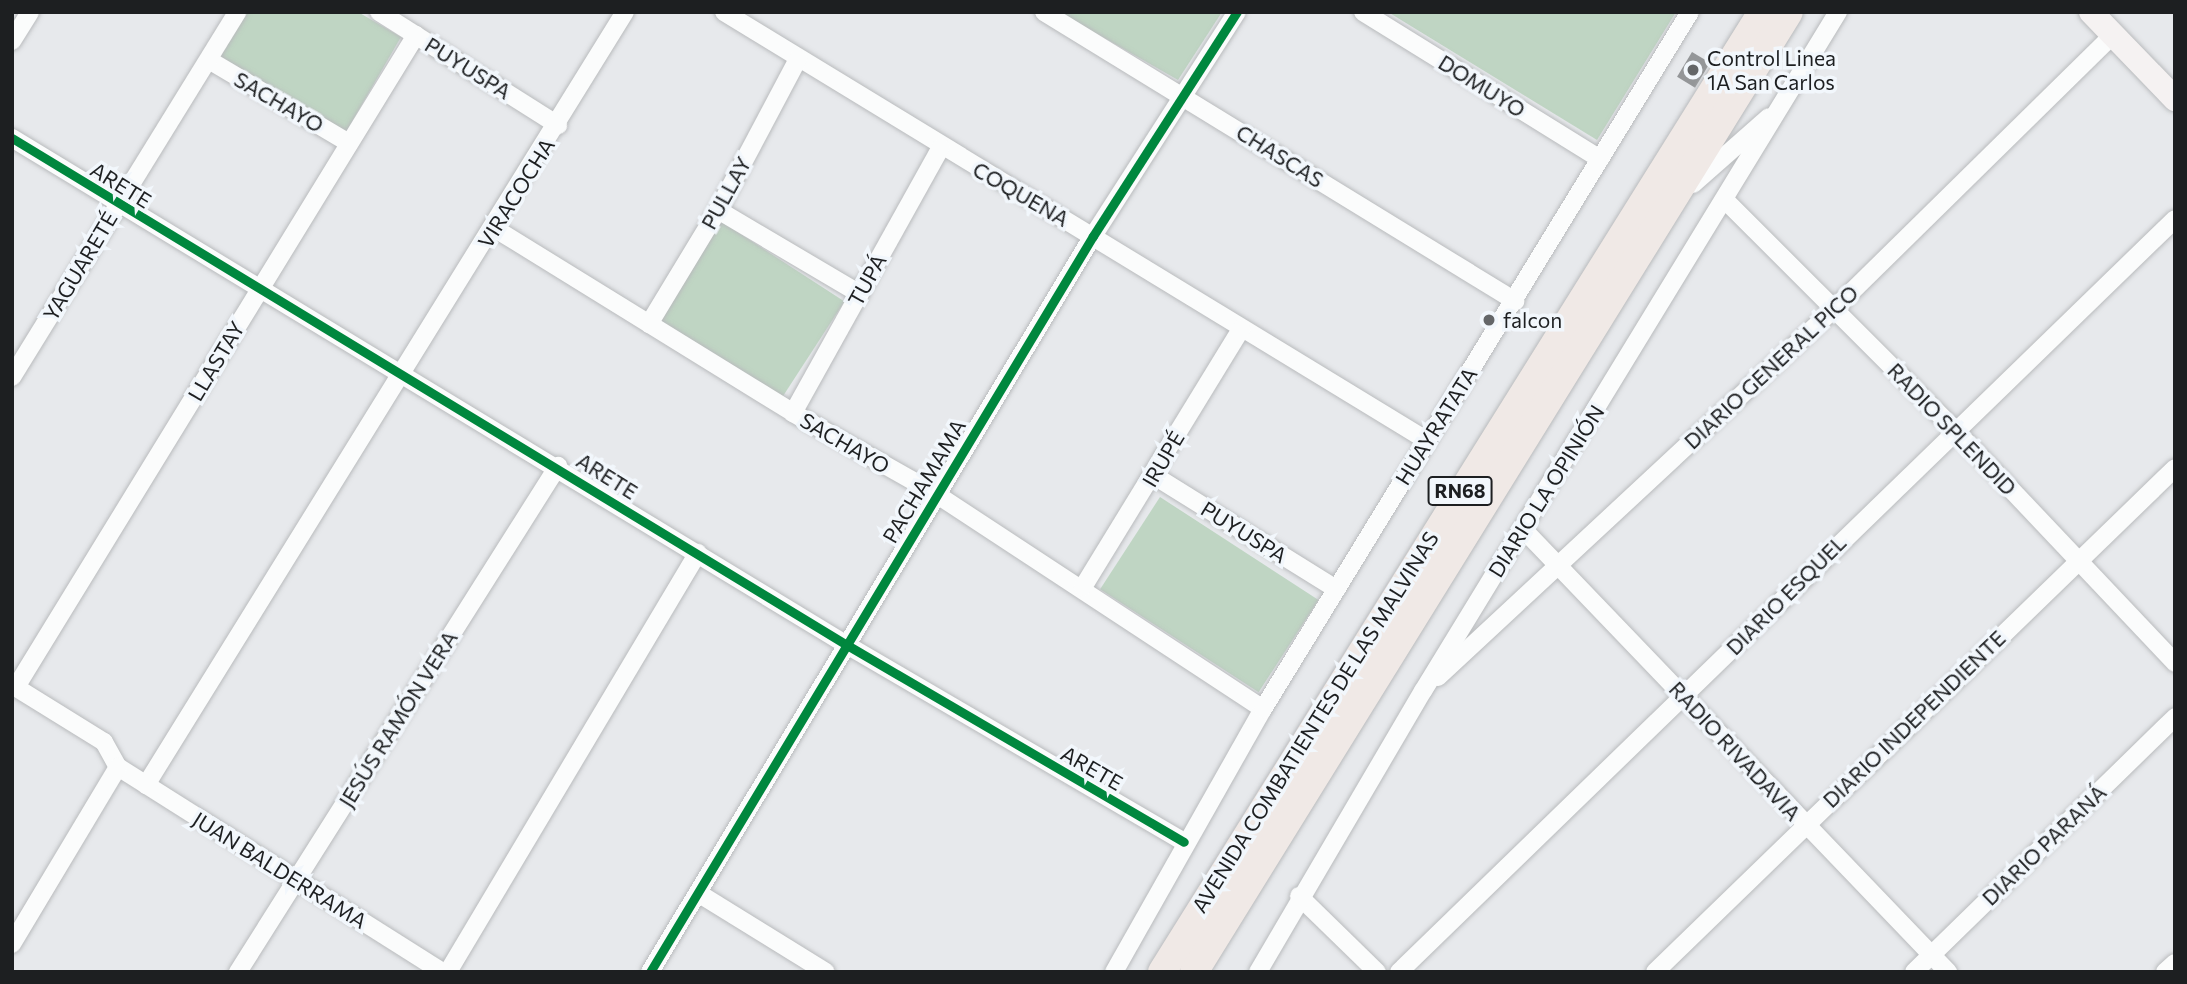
<!DOCTYPE html>
<html>
<head>
<meta charset="utf-8">
<style>
	body { margin:0 }
	#map { position:relative; width:2187px; height:984px; overflow:hidden; background:#e7e9ec; font-family:Commissioner,sans-serif }
	div>[style] { position:absolute }
	[style*='--x'] { left:calc(var(--x)*1px); top:calc(var(--y)*1px); width:calc(var(--w)*1px); rotate:calc(var(--a)*1deg) }
	.green>* { inset:0; background:#bfd5c3; transform-origin:0 0 }
	.building>* { inset:0; background:#949698; transform-origin:0 0 }
	.roads { filter:drop-shadow(0 0 2px #b9bbbd) drop-shadow(0 0 2px #b9bbbd) }
	.street>* { height:18px; margin:-9px; padding:0 9px; transform-origin:9px; border-radius:9px; background:#fbfcfc }
	.secondary>* { height:24px; margin:-12px; padding:0 12px; transform-origin:12px; border-radius:12px; background:#f5f2f2 }
	.primary>* { height:28px; margin:-14px; padding:0 14px; transform-origin:14px; border-radius:14px; background:#f0e9e6 }
	.cycleway>* { height:9px; margin:-4.5px; padding:0 4.5px; transform-origin:4.5px; border-radius:4.5px; background:#00873e }
	.dots>* { width:19px; height:19px; translate:-50% -50%; box-sizing:border-box; border:4px solid #f2f7fc; border-radius:50% }
	span { translate:-50% -50%; white-space:nowrap; text-align:center; line-height:1.15; -webkit-text-stroke:7px #f2f7fc; paint-order:stroke }
	.shield-label span { padding:2px 5px; background:#f2f7fc; border:2px solid; border-radius:5px; -webkit-text-stroke-width:0 }
	.shield-label { font-size:19px; color:#1d1f21; font-weight:700 }
	.poi-label { font-size:21px; color:#1d1f21 }
	.left { translate:0 -50%; text-align:left }
	.street-label { font-size:21px; color:#1d1f21 }
	.frame { position:absolute; inset:0; border:14px solid #1d1f21; pointer-events:none }
</style>
</head>
<body>
<div id="map">
	<div class="green">
		<div style="clip-path:polygon(247px 12px,358px 12px,401px 37px,346px 132px,220px 56px)"></div>
		<div style="clip-path:polygon(1059px 12px,1222px 12px,1178px 80px)"></div>
		<div style="clip-path:polygon(1388px 12px,1676px 12px,1597px 140px)"></div>
		<div style="left:722px;top:222px;width:146px;height:119px;rotate:33deg"></div>
		<div style="left:1160px;top:497px;width:189px;height:110px;rotate:33deg"></div>
	</div>
	<div class="building">
		<div style="left:1692px;top:52px;width:21px;height:29px;rotate:31deg"></div>
	</div>
	<div class="roads">
		<div class="street">
			<div style="--x:379;--y:12;--w:212;--a:32.3"></div>
			<div style="--x:724;--y:12;--w:822;--a:31.37"></div>
			<div style="--x:1044;--y:12;--w:553;--a:31.53"></div>
			<div style="--x:1363;--y:12;--w:279;--a:31.8"></div>
			<div style="--x:12;--y:41;--w:34;--a:-58"></div>
			<div style="--x:209;--y:60;--w:163;--a:30.7"></div>
			<div style="--x:12;--y:138;--w:977;--a:31.27"></div>
			<div style="--x:847;--y:645;--w:390;--a:30.3"></div>
			<div style="--x:1693;--y:184;--w:101;--a:-41.4"></div>
			<div style="--x:1725;--y:200;--w:324;--a:45"></div>
			<div style="--x:1954;--y:429;--w:322;--a:46.6"></div>
			<div style="--x:718;--y:210;--w:165;--a:30.6"></div>
			<div style="--x:494;--y:228;--w:352;--a:31.7"></div>
			<div style="--x:793;--y:413;--w:164;--a:29.5"></div>
			<div style="--x:936;--y:494;--w:391;--a:33.3"></div>
			<div style="--x:649;--y:324;--w:133;--a:-58.8"></div>
			<div style="--x:718;--y:210;--w:171;--a:-62.1"></div>
			<div style="--x:12;--y:377;--w:429;--a:-58.3"></div>
			<div style="--x:793;--y:413;--w:304;--a:-60.9"></div>
			<div style="--x:1153;--y:475;--w:216;--a:31.9"></div>
			<div style="--x:1523;--y:529;--w:614;--a:46.19"></div>
			<div style="--x:1083;--y:587;--w:303;--a:-58.5"></div>
			<div style="--x:1438;--y:677;--w:542;--a:-42.91"></div>
			<div style="--x:1835;--y:308;--w:390;--a:-44.5"></div>
			<div style="--x:12;--y:685;--w:108;--a:31.8"></div>
			<div style="--x:104;--y:742;--w:29;--a:61"></div>
			<div style="--x:118;--y:767;--w:383;--a:32.3"></div>
			<div style="--x:16;--y:687;--w:765;--a:-58.47"></div>
			<div style="--x:146;--y:785;--w:909;--a:-58.22"></div>
			<div style="--x:698;--y:893;--w:150;--a:31.7"></div>
			<div style="--x:1299;--y:896;--w:109;--a:44.3"></div>
			<div style="--x:12;--y:944;--w:206;--a:-59.1"></div>
			<div style="--x:238;--y:972;--w:599;--a:-57.69"></div>
			<div style="--x:448;--y:972;--w:488;--a:-59.2"></div>
			<div style="--x:650;--y:972;--w:859;--a:-58.96"></div>
			<div style="--x:1093;--y:236;--w:266;--a:-57.3"></div>
			<div style="--x:1114;--y:972;--w:302;--a:-60.5"></div>
			<div style="--x:1263;--y:709;--w:817;--a:-58.51"></div>
			<div style="--x:1258;--y:972;--w:326;--a:-59.6"></div>
			<div style="--x:1423;--y:691;--w:796;--a:-58.57"></div>
			<div style="--x:1399;--y:972;--w:1081;--a:-44.14"></div>
			<div style="--x:1655;--y:972;--w:724;--a:-44.1"></div>
			<div style="--x:1914;--y:972;--w:365;--a:-44.3"></div>
			<div style="--x:2165;--y:972;--w:13;--a:-42"></div>
		</div>
		<div class="secondary">
			<div style="--x:2091;--y:12;--w:121;--a:46"></div>
		</div>
		<div class="primary">
			<div style="--x:1162;--y:972;--w:1132;--a:-57.99"></div>
			<div style="--x:1194;--y:972;--w:1129;--a:-58.21"></div>
		</div>
	</div>
	<div class="cycleway">
		<div style="--x:12;--y:138;--w:977;--a:31.27"></div>
		<div style="--x:847;--y:645;--w:390;--a:30.3"></div>
		<div style="--x:650;--y:972;--w:859;--a:-58.96"></div>
		<div style="--x:1093;--y:236;--w:266;--a:-57.3"></div>
	</div>
	<div class="dots">
		<div style="left:1693px;top:70px;background:#646668"></div>
		<div style="left:1489px;top:320px;background:#646668"></div>
	</div>
	<div class="shield-label">
		<span style="left:1460px;top:491px">RN68</span>
	</div>
	<div class="poi-label">
		<span class="left" style="left:1707px;top:70px">Control Linea<br>1A San Carlos</span>
		<span class="left" style="left:1503px;top:320px">falcon</span>
	</div>
	<div class="street-label">
		<span style="left:468px;top:68px;rotate:32deg">PUYUSPA</span>
		<span style="left:1482px;top:86px;rotate:32deg">DOMUYO</span>
		<span style="left:279px;top:102px;rotate:30deg">SACHAYO</span>
		<span style="left:1280px;top:156px;rotate:32deg">CHASCAS</span>
		<span style="left:121px;top:185px;rotate:32deg">ARETE</span>
		<span style="left:516px;top:193px;rotate:-58deg">VIRACOCHA</span>
		<span style="left:726px;top:193px;rotate:-61deg">PULLAY</span>
		<span style="left:1021px;top:194px;rotate:30deg">COQUENA</span>
		<span style="left:80px;top:266px;rotate:-59deg">YAGUARETÉ</span>
		<span style="left:867px;top:280px;rotate:-61deg">TUPÁ</span>
		<span style="left:216px;top:361px;rotate:-59deg">LLASTAY</span>
		<span style="left:1771px;top:367px;rotate:-43deg">DIARIO GENERAL PICO</span>
		<span style="left:1436px;top:426px;rotate:-58deg">HUAYRATATA</span>
		<span style="left:1952px;top:429px;rotate:46deg">RADIO SPLENDID</span>
		<span style="left:845px;top:443px;rotate:30deg">SACHAYO</span>
		<span style="left:1163px;top:459px;rotate:-59deg">IRUPÉ</span>
		<span style="left:607px;top:476px;rotate:32deg">ARETE</span>
		<span style="left:924px;top:481px;rotate:-59deg">PACHAMAMA</span>
		<span style="left:1546px;top:491px;rotate:-58deg">DIARIO LA OPINIÓN</span>
		<span style="left:1244px;top:532px;rotate:32deg">PUYUSPA</span>
		<span style="left:1786px;top:595px;rotate:-45deg">DIARIO ESQUEL</span>
		<span style="left:398px;top:719px;rotate:-58deg">JESÚS RAMÓN VERA</span>
		<span style="left:1914px;top:719px;rotate:-44deg">DIARIO INDEPENDIENTE</span>
		<span style="left:1315px;top:722px;rotate:-58deg">AVENIDA COMBATIENTES DE LAS MALVINAS</span>
		<span style="left:1735px;top:751px;rotate:47deg">RADIO RIVADAVIA</span>
		<span style="left:1092px;top:768px;rotate:30deg">ARETE</span>
		<span style="left:2044px;top:845px;rotate:-44deg">DIARIO PARANÁ</span>
		<span style="left:280px;top:870px;rotate:32deg">JUAN BALDERRAMA</span>
	</div>
	<div class="frame"></div>
</div>
</body>
</html>
